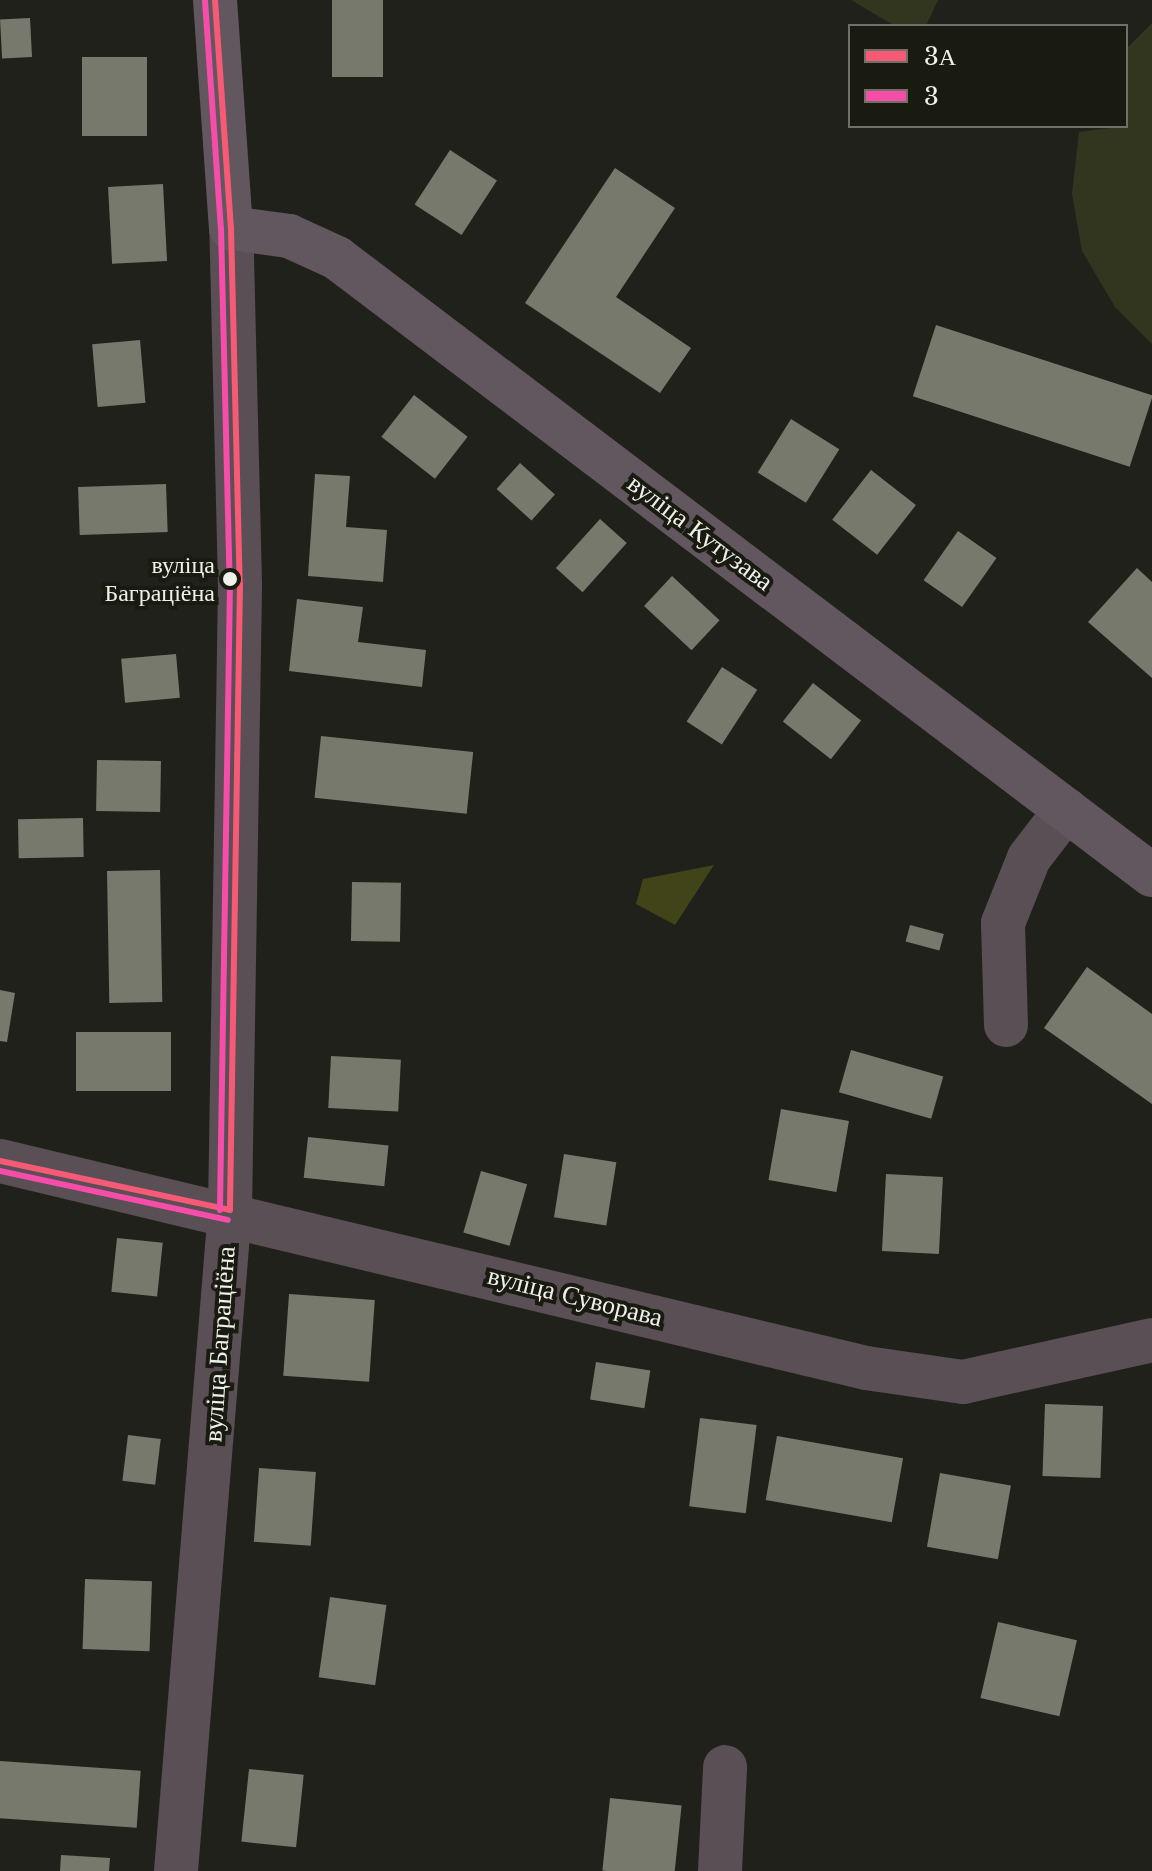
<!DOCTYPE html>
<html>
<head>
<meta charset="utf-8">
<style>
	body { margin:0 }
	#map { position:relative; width:1152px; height:1871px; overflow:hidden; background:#21211c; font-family:"Libre Baskerville",serif }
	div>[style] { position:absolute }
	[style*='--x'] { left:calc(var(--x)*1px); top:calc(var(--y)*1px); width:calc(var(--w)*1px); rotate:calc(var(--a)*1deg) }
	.green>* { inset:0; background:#33361f }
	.water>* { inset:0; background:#414418 }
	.building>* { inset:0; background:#78796d; transform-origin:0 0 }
	.minor>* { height:44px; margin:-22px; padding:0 22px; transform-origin:22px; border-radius:22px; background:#594f55 }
	.major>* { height:44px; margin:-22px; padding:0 22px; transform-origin:22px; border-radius:22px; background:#62575e }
	.bus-1>* { height:6px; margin:-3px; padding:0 3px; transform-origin:3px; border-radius:3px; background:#f75a77 }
	.bus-2>* { height:6px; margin:-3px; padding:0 3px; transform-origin:3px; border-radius:3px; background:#f54da8 }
	.dots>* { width:22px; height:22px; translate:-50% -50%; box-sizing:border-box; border:4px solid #191a10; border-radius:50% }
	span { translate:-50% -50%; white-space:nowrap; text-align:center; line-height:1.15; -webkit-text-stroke:8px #191a10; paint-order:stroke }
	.bus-label { font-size:24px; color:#eff0e9 }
	.right { translate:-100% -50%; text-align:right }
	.street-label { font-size:26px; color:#eff0e9 }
	.legend { position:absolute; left:848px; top:24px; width:280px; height:104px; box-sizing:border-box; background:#191a10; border:2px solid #6f7067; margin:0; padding:10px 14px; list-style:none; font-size:24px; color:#eff0e9 }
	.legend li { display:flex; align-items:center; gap:16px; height:40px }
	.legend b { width:40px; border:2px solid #6f7067 }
</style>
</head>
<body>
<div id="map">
	<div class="green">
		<div style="clip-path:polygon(851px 0,938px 0,926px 26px,895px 26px)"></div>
		<div style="clip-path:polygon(1152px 23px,1152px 344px,1115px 307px,1082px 251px,1072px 194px,1079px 132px,1126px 126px,1126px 49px)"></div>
	</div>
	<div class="water">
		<div style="clip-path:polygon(714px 865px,675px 925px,636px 904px,643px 879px)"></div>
	</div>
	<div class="building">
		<div style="left:332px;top:0;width:51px;height:77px"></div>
		<div style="left:30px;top:18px;width:39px;height:30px;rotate:87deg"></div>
		<div style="left:82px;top:57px;width:65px;height:79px"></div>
		<div style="left:450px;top:150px;width:56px;height:65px;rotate:33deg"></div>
		<div style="clip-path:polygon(615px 168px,675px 208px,616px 297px,691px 348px,660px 393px,525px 303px)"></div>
		<div style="left:163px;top:184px;width:77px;height:55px;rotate:87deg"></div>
		<div style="left:936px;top:325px;width:228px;height:75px;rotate:18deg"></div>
		<div style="left:140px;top:340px;width:63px;height:48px;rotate:85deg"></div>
		<div style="left:414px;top:395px;width:68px;height:53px;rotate:38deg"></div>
		<div style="left:791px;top:419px;width:57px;height:63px;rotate:32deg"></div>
		<div style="left:520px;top:463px;width:47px;height:35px;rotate:42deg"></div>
		<div style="left:871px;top:470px;width:57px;height:63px;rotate:38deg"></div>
		<div style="clip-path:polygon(315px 474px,350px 476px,346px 527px,387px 530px,383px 582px,308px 576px)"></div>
		<div style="left:166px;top:484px;width:48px;height:88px;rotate:88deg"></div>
		<div style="left:600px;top:519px;width:36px;height:66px;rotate:42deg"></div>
		<div style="left:958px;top:531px;width:47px;height:60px;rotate:35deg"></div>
		<div style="clip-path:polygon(1137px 568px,1152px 582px,1152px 678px,1088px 622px)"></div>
		<div style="left:672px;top:576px;width:65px;height:41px;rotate:43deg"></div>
		<div style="clip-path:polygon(297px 599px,363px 607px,358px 642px,426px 650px,422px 687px,289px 671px)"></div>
		<div style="left:176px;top:654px;width:44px;height:55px;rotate:85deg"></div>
		<div style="left:722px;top:667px;width:42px;height:65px;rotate:33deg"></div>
		<div style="left:813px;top:683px;width:61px;height:49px;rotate:38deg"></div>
		<div style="left:321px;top:736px;width:153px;height:62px;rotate:6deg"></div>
		<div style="left:97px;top:760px;width:64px;height:51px;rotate:1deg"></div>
		<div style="left:83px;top:818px;width:39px;height:65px;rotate:89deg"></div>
		<div style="left:160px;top:870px;width:132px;height:53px;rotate:89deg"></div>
		<div style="left:352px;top:882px;width:49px;height:59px;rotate:1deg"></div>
		<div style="left:910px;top:925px;width:35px;height:17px;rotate:15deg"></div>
		<div style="clip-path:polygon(1087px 967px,1152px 1014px,1152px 1104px,1044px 1028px)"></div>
		<div style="clip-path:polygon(0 990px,15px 993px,7px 1042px,0 1041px)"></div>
		<div style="left:76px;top:1032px;width:95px;height:59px"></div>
		<div style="left:851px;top:1050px;width:96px;height:44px;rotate:16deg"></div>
		<div style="left:331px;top:1056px;width:70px;height:52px;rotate:3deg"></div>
		<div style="left:781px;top:1109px;width:69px;height:72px;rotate:10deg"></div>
		<div style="left:308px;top:1137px;width:81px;height:41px;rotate:6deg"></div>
		<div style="left:564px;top:1154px;width:53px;height:64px;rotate:9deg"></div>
		<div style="left:481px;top:1171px;width:48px;height:64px;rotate:16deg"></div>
		<div style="left:886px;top:1174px;width:57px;height:77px;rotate:3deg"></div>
		<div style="left:117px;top:1238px;width:46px;height:54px;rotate:6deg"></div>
		<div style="left:289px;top:1294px;width:86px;height:82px;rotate:4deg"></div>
		<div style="left:596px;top:1362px;width:55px;height:38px;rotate:9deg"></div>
		<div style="left:1045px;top:1404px;width:58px;height:72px;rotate:2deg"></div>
		<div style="left:700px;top:1418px;width:57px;height:89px;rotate:7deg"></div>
		<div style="left:128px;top:1435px;width:33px;height:46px;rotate:7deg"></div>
		<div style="left:777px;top:1436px;width:128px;height:65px;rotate:10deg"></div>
		<div style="left:259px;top:1468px;width:57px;height:74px;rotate:4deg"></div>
		<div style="left:940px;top:1473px;width:72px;height:75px;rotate:10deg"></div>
		<div style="left:85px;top:1579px;width:67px;height:70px;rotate:2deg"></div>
		<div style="left:330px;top:1597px;width:57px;height:81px;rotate:8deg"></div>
		<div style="left:998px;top:1622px;width:81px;height:78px;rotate:13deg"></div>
		<div style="left:0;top:1761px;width:141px;height:57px;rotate:4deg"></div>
		<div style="left:249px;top:1769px;width:55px;height:73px;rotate:6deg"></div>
		<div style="left:610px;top:1798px;width:72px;height:73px;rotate:6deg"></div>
		<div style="clip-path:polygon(61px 1855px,110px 1858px,109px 1871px,60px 1871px)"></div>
	</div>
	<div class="minor">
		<div style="--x:1006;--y:1025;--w:102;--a:-91.7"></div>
		<div style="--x:1003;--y:923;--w:70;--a:-68.2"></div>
		<div style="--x:1029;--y:858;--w:61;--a:-52.4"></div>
		<div style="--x:0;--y:1161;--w:890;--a:13.44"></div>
		<div style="--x:866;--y:1368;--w:98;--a:8.2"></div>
		<div style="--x:963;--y:1382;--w:194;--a:-12.5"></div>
		<div style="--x:176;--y:1871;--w:663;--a:-85.33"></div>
		<div style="--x:230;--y:1210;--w:626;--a:-89.08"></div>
		<div style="--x:240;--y:584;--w:356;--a:-91.4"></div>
		<div style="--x:720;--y:1871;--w:104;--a:-87.2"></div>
	</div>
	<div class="major">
		<div style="--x:215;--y:0;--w:229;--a:86"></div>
		<div style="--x:231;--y:228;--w:59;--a:7.9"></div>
		<div style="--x:289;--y:236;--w:53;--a:24.6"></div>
		<div style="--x:337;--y:258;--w:1022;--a:37.13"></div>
	</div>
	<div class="bus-1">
		<div style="--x:215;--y:0;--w:229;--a:86"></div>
		<div style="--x:231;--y:228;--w:356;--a:88.6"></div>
		<div style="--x:240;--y:584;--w:626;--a:90.92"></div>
		<div style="--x:0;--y:1161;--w:235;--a:12"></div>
	</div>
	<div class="bus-2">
		<div style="--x:205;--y:1;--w:228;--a:86"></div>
		<div style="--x:221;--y:228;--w:356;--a:88.6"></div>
		<div style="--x:230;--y:584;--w:626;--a:90.92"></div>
		<div style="--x:0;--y:1171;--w:233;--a:12.1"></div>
	</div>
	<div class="dots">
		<div style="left:230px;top:579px;background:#eff0e9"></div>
	</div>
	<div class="bus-label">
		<span class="right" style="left:215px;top:579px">вуліца<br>Баграціёна</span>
	</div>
	<div class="street-label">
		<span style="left:700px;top:533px;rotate:37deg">вуліца Кутузава</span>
		<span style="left:575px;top:1297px;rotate:14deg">вуліца Суворава</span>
		<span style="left:220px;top:1344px;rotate:-86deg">вуліца Баграціёна</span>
	</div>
	<ul class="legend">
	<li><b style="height:10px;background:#f75a77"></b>3А</li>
	<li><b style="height:10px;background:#f54da8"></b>3</li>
	</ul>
</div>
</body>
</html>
